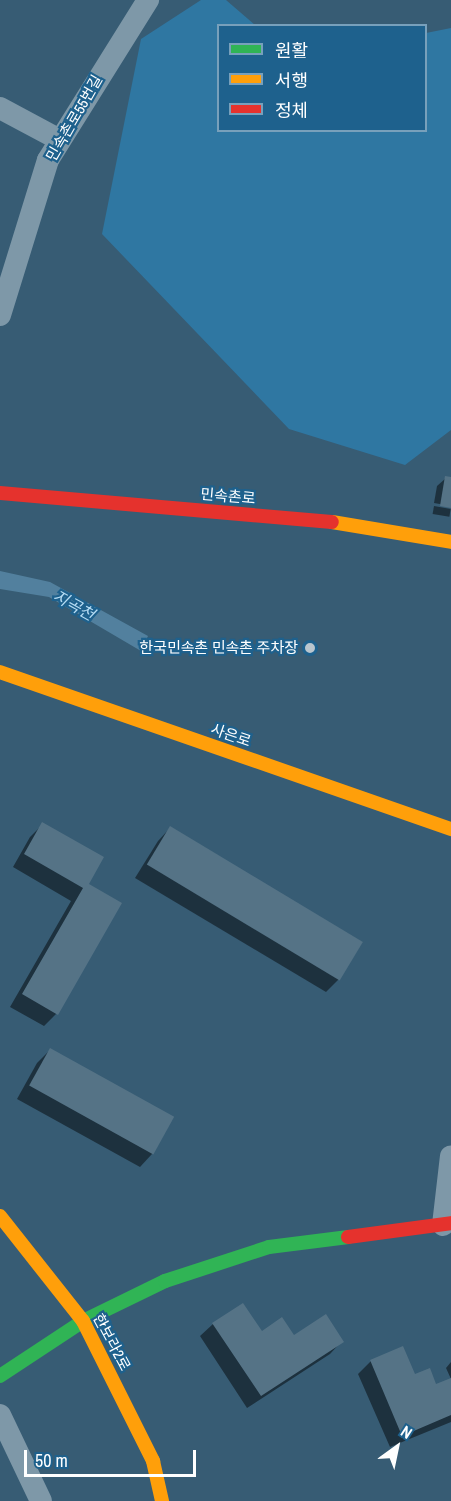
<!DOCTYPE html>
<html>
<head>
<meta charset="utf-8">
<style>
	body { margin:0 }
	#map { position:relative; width:451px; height:1501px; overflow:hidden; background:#375c74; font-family:"Archivo Narrow","Noto Sans KR",sans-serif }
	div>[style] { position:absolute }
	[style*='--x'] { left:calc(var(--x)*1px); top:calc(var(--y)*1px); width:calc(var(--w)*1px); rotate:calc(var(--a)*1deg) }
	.green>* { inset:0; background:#2f77a2 }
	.water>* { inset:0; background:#52809e }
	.shadow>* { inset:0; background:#0007; transform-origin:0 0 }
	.building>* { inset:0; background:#557386; transform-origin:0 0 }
	.street>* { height:22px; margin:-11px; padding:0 11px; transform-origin:11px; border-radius:11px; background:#7e98a8 }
	.fast>* { height:14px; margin:-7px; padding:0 7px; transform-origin:7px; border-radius:7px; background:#30b455 }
	.slow>* { height:14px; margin:-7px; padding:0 7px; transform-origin:7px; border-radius:7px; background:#ff9f0a }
	.jam>* { height:14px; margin:-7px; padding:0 7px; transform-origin:7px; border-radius:7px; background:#e5322d }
	.dots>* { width:16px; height:16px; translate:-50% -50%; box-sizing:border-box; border:3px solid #1e618d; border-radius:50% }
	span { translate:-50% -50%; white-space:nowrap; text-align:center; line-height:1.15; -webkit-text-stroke:4.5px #1e618d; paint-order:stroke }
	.street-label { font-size:15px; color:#fff }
	.poi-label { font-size:15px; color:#fff }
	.right { translate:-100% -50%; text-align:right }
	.water-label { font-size:16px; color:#b7ddf4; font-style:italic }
	.legend { position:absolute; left:217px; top:24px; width:210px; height:108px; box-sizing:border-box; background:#1e618d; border:2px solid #78a0bb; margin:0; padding:8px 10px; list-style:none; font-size:18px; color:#fff }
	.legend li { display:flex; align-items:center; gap:12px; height:30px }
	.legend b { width:30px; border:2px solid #78a0bb }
	.north { position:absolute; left:367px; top:1417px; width:60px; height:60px; -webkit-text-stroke:4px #1e618d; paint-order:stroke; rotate:33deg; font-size:16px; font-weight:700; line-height:24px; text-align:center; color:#fff }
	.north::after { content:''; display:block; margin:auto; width:21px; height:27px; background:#fff; clip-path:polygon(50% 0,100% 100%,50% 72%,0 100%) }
	.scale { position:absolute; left:24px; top:1450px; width:172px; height:27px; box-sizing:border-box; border:3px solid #fff; border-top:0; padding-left:8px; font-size:18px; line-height:21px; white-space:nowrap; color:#fff; -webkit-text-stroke:4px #1e618d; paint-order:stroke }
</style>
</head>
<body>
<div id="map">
	<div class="green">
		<div style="clip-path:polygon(201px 0,226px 0,255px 25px,219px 26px,219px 130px,426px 130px,426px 33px,451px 28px,451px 430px,405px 465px,289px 429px,102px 234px,141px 39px)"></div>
	</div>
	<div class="water">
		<div style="clip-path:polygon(0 571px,50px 582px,148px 636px,141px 651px,49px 597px,0 589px)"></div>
	</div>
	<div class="shadow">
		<div style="clip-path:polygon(446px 478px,451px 478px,451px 506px,434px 503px,437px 486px)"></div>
		<div style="left:434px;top:506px;width:17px;height:8px;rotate:10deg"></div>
		<div style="clip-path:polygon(43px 824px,87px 884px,56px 1014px,44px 1026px,10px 1007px,71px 901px,13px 867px,30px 837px)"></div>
		<div style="clip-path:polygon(170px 828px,339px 979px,326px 992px,135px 878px,158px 841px)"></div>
		<div style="clip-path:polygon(50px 1050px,172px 1117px,152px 1154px,140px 1167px,17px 1099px,37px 1063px)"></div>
		<div style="clip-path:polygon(213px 1324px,261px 1333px,342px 1341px,330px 1354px,247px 1408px,200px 1336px)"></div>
		<div style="clip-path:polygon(371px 1361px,435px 1386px,451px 1379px,446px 1368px,451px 1362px,451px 1422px,390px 1447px,358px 1374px)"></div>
	</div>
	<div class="building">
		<div style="clip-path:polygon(445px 476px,451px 477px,451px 508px,440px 506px)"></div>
		<div style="clip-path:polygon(42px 822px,104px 857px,89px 884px,122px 903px,58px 1015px,22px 994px,83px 888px,24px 854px)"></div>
		<div style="left:170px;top:826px;width:225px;height:45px;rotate:31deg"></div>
		<div style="left:50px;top:1048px;width:142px;height:43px;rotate:29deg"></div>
		<div style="clip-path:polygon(243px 1303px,262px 1331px,282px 1317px,294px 1335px,326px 1314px,344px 1342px,261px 1396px,212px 1323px)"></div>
		<div style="clip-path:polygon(403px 1346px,415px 1374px,430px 1368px,436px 1384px,451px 1378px,451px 1415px,402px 1436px,370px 1360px)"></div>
	</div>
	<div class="street">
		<div style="--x:0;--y:108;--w:66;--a:28.1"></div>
		<div style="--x:0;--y:315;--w:162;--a:-72.8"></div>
		<div style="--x:48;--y:160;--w:189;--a:-58"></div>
		<div style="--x:443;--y:1225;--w:69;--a:-83.4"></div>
		<div style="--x:0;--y:1415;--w:95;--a:64.5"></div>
	</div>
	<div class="fast">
		<div style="--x:0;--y:1376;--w:100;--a:-33.5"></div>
		<div style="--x:83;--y:1321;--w:91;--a:-26"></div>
		<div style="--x:165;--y:1281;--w:109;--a:-18.1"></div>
		<div style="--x:269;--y:1247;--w:80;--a:-7.2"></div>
	</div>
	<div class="slow">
		<div style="--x:332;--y:522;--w:121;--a:9.5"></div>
		<div style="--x:0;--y:672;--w:478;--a:19.2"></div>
		<div style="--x:0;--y:1216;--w:134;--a:51.7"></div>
		<div style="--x:83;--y:1321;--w:157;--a:63.4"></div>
		<div style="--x:153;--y:1461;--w:41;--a:77.3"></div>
	</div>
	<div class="jam">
		<div style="--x:0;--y:493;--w:333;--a:5"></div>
		<div style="--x:348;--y:1237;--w:104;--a:-7.7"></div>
	</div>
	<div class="dots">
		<div style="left:310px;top:648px;background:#b9c6ce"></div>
	</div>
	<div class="street-label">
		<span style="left:74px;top:118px;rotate:-60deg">민속촌로55번길</span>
		<span style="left:228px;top:496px;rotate:5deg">민속촌로</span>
		<span style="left:231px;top:735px;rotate:19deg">사은로</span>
		<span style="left:112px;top:1342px;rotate:62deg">한보라2로</span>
	</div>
	<div class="poi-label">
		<span class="right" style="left:298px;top:648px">한국민속촌 민속촌 주차장</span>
	</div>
	<div class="water-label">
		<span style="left:74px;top:605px;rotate:29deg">지곡천</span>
	</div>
	<ul class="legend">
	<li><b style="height:8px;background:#30b455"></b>원활</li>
	<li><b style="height:8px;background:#ff9f0a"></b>서행</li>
	<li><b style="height:8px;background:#e5322d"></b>정체</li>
	</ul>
	<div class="north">N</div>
	<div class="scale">50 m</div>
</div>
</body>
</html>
